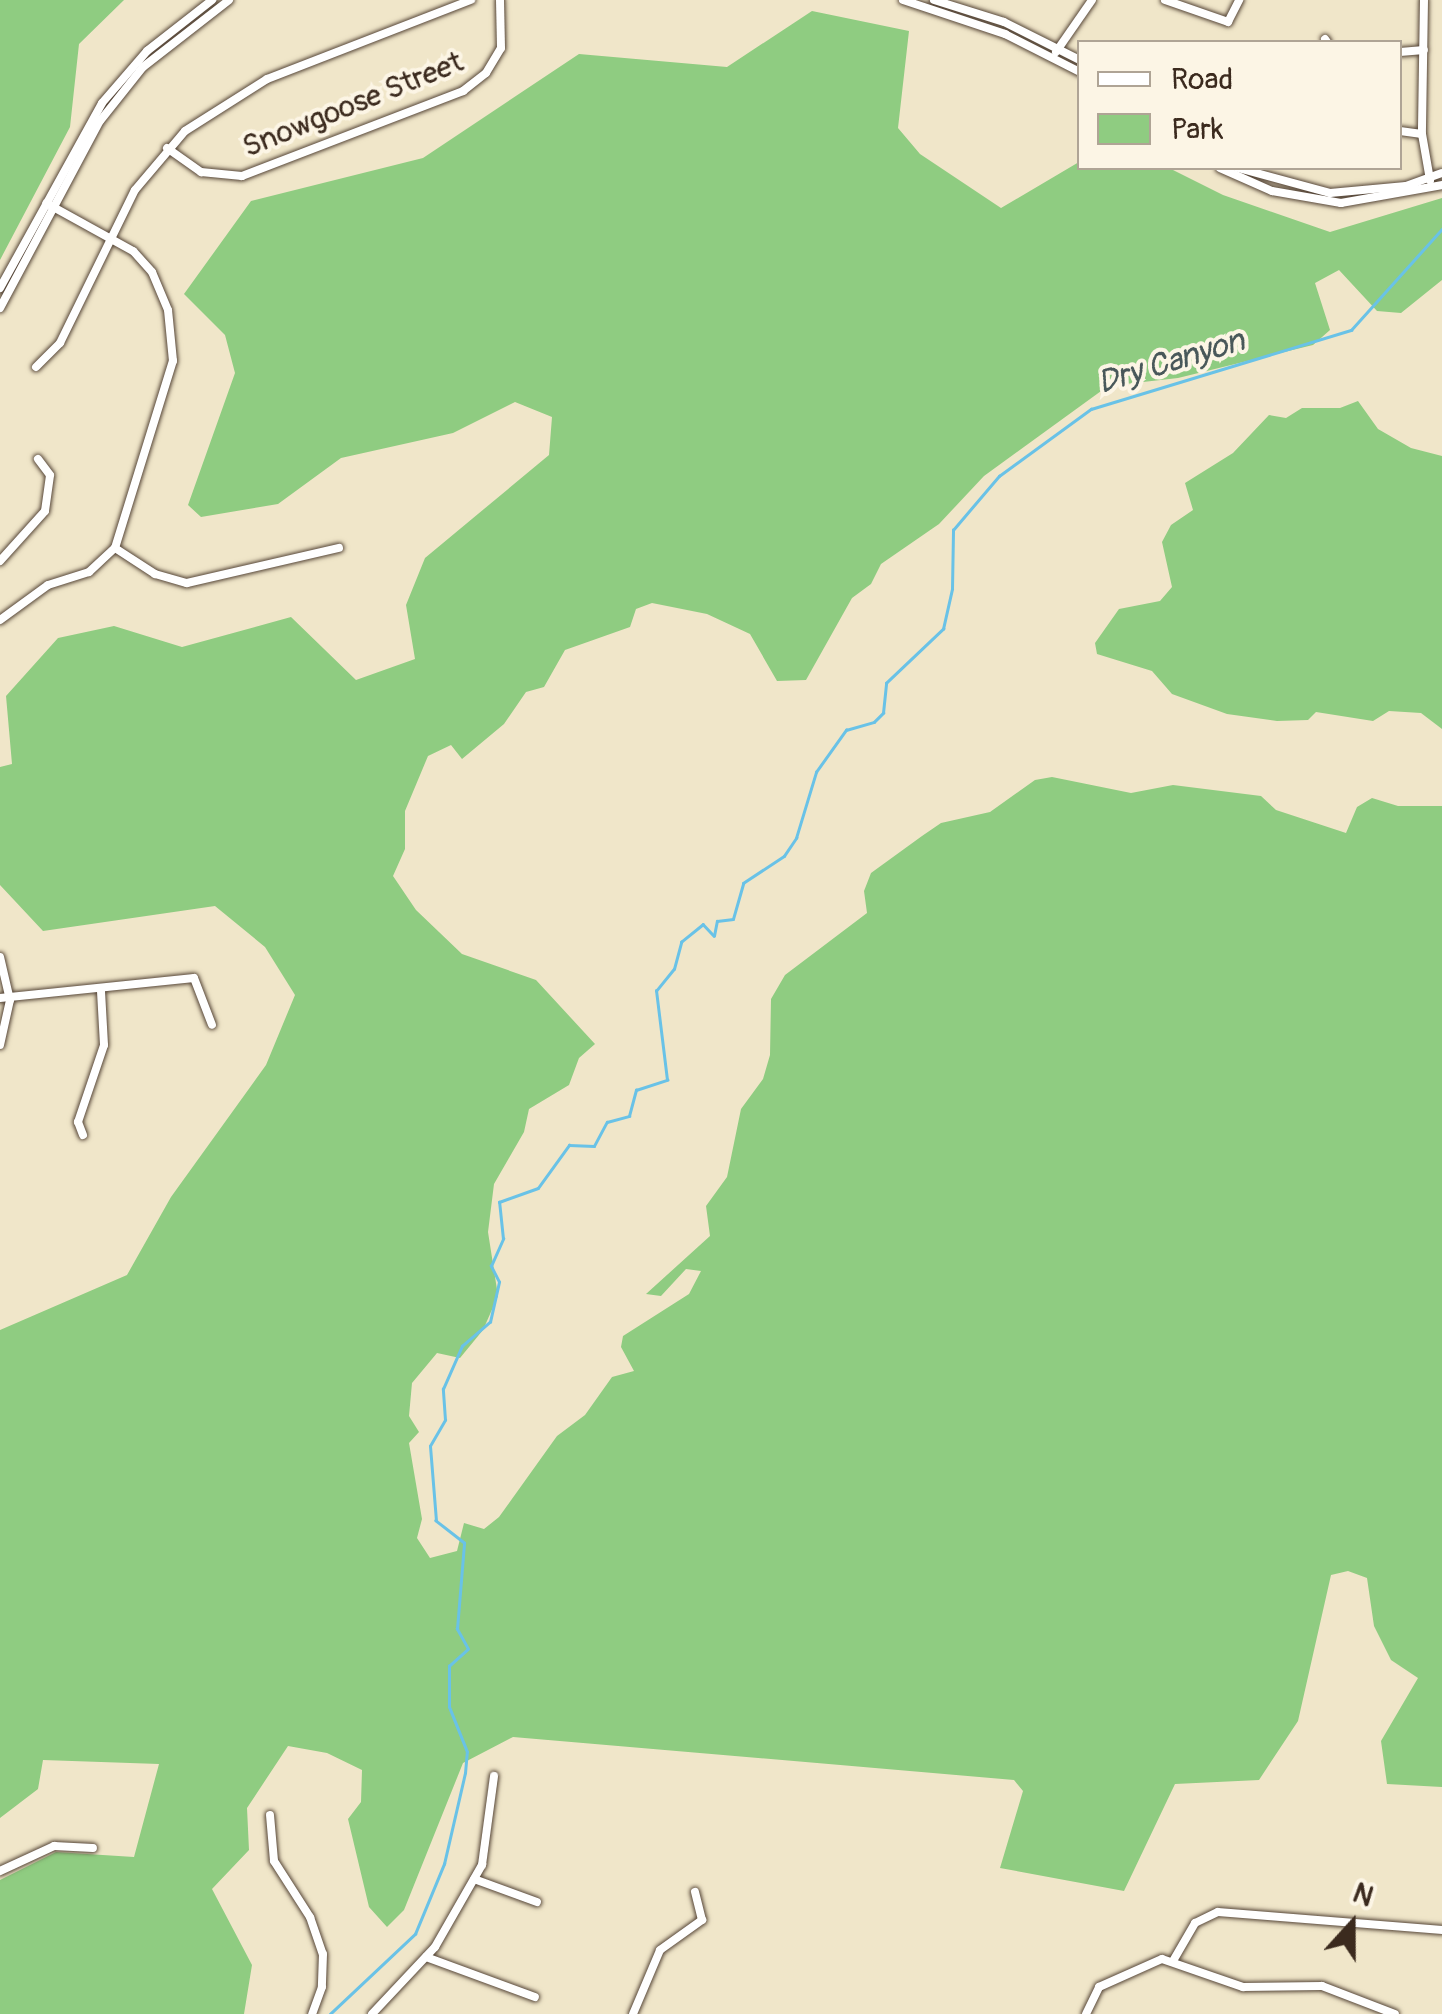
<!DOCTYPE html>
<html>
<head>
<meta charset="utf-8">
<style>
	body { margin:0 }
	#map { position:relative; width:1442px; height:2014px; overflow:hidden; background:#f0e6c9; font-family:Pangolin,sans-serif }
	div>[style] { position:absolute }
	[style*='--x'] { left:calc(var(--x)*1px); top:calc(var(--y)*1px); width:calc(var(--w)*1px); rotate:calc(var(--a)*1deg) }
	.green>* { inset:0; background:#8fcc81 }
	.stream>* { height:2.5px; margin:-1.25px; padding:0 1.25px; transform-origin:1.25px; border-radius:1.25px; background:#69c2e7 }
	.roads { filter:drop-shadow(0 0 2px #564638) drop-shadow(0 0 2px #564638) }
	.minor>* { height:8px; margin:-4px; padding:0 4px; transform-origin:4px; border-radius:4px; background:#fff }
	span { translate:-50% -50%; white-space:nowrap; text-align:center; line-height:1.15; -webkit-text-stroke:8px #fcf5e5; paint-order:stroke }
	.street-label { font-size:30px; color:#3b2a1e }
	.water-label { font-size:32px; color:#49585a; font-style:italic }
	.legend { position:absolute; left:1077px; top:40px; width:325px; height:130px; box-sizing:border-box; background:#fcf5e5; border:2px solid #afa495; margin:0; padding:12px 18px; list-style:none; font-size:30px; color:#3b2a1e }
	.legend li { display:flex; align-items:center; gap:20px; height:50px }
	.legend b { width:50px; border:2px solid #afa495 }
	.north { position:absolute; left:1302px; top:1874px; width:100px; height:100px; -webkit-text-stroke:8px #fcf5e5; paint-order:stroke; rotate:21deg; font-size:28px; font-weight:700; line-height:40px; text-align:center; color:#3b2a1e }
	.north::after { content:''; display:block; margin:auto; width:35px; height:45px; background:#3b2a1e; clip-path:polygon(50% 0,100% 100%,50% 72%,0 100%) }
</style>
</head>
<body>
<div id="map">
	<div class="green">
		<div style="clip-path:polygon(0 0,124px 0,79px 44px,70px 127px,0 260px)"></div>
		<div style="clip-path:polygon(812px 11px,909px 31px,898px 128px,920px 154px,1001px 208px,1079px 162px,1080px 168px,1169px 168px,1223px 195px,1330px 232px,1442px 198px,1442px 280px,1401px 313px,1377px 311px,1339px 270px,1315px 283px,1330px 330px,1313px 345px,1178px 378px,1108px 386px,984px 476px,939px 524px,881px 564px,871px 584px,852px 598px,806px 680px,777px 681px,750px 634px,707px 614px,652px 603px,636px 609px,630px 627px,565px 650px,544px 687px,526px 692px,504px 724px,462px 759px,451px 745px,428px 756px,405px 811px,405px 849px,393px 876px,416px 910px,462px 954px,536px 980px,595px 1044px,579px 1058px,569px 1085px,529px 1109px,524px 1132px,494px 1184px,488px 1232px,498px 1296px,483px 1330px,460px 1358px,437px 1353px,412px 1383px,409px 1416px,419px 1432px,409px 1443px,422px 1519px,417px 1538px,430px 1558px,457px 1551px,464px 1523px,484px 1529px,499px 1517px,557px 1436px,585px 1415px,612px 1377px,634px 1371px,621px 1347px,623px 1336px,689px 1294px,701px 1271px,686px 1269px,661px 1296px,646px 1294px,710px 1236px,706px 1206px,727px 1177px,741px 1109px,763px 1079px,770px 1055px,771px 999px,785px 975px,867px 913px,864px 891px,871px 873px,922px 836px,941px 823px,990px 812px,1035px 780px,1052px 777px,1131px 793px,1173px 785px,1261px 796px,1276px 810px,1346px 833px,1357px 807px,1372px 798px,1398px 806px,1442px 806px,1442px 1787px,1387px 1784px,1381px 1741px,1418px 1678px,1391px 1660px,1374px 1626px,1367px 1578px,1348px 1571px,1331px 1575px,1298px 1721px,1259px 1780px,1175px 1784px,1124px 1891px,1000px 1868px,1023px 1791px,1014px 1780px,513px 1737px,463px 1763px,404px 1910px,387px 1927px,369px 1907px,348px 1819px,361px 1802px,362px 1770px,327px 1753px,288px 1746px,247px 1808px,249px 1850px,212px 1889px,252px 1965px,244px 2014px,0 2014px,0 1880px,56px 1852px,134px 1857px,159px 1764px,43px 1760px,38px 1789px,0 1818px,0 1330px,127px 1275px,171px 1197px,266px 1065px,295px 995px,265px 947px,215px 906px,43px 931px,0 885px,0 767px,12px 764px,6px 696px,58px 638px,114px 626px,182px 647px,291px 617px,356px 680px,415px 659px,406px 605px,425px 558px,549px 455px,552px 417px,515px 402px,453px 433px,341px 458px,278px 504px,201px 517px,188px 505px,235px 373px,225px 335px,184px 294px,251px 201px,423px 158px,579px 54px,727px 67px)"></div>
		<div style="clip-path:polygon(1358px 401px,1378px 429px,1411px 448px,1442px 456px,1442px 729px,1421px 713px,1389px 711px,1373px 721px,1316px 712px,1308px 720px,1277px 721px,1227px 714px,1172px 694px,1152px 671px,1097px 654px,1095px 643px,1119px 609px,1160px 601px,1172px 587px,1162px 542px,1171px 525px,1193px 510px,1185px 483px,1233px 453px,1269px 415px,1286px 418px,1302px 408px,1340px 408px)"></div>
	</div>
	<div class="stream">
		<div style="--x:330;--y:2014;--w:117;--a:-43.3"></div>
		<div style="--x:415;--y:1934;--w:76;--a:-67.5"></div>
		<div style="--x:444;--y:1864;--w:93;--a:-77"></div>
		<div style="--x:465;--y:1773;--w:21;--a:-85"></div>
		<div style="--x:467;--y:1752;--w:48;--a:-111.8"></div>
		<div style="--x:449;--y:1707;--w:41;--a:-90"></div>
		<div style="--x:449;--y:1666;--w:25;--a:-42"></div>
		<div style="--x:468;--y:1649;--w:23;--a:-119"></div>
		<div style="--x:457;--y:1629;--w:86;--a:-85.3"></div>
		<div style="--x:464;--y:1543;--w:36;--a:-142"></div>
		<div style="--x:436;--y:1521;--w:75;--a:-94.6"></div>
		<div style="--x:430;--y:1446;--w:30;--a:-60"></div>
		<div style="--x:445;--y:1420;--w:31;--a:-94"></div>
		<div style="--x:443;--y:1389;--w:47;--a:-66.2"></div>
		<div style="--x:462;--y:1346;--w:37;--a:-41"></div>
		<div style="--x:490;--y:1322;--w:41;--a:-77.3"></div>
		<div style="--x:499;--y:1282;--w:18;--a:-117"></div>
		<div style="--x:491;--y:1266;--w:30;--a:-66"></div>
		<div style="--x:503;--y:1239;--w:37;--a:-96"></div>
		<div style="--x:499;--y:1202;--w:41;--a:-19.7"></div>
		<div style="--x:538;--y:1188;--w:53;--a:-54.2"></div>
		<div style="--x:569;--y:1145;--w:25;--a:2"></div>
		<div style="--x:594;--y:1146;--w:27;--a:-62"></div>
		<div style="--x:607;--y:1122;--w:23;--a:-15"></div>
		<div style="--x:629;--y:1116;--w:27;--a:-75"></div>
		<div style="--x:636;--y:1090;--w:33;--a:-18"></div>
		<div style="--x:667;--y:1080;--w:90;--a:-97"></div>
		<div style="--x:656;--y:991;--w:28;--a:-51"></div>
		<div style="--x:674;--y:969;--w:28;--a:-75"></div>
		<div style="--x:681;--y:942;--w:28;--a:-39"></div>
		<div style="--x:703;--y:924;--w:16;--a:47"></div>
		<div style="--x:714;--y:936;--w:15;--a:-79"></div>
		<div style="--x:717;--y:921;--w:16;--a:-7"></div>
		<div style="--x:733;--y:919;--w:37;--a:-74"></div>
		<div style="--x:743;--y:883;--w:49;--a:-33.4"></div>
		<div style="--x:784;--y:856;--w:22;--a:-56"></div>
		<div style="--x:796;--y:838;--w:69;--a:-73.1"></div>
		<div style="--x:816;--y:772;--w:52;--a:-54.5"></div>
		<div style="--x:846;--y:730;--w:29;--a:-16"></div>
		<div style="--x:874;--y:722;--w:13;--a:-45"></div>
		<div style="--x:883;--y:713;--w:30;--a:-84"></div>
		<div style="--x:886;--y:683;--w:79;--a:-43.5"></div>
		<div style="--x:943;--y:629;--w:41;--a:-77.3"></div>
		<div style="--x:952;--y:589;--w:59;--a:-89"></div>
		<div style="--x:953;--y:530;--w:71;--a:-49.6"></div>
		<div style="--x:999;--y:476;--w:114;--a:-36.1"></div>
		<div style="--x:1091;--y:409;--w:272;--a:-16.9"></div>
		<div style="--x:1351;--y:330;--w:136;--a:-48"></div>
	</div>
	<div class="roads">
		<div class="minor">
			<div style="--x:903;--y:0;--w:108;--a:18.4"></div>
			<div style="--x:1005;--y:34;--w:84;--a:26.9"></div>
			<div style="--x:934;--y:0;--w:73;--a:17.4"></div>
			<div style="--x:1004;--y:22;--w:85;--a:26.6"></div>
			<div style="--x:1165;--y:0;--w:67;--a:19.2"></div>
			<div style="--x:1228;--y:22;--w:25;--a:-63"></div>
			<div style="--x:1424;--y:0;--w:134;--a:90.9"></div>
			<div style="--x:1422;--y:134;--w:47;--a:80.1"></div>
			<div style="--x:1325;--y:39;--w:4;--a:56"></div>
			<div style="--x:1056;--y:52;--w:63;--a:-55.3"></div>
			<div style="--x:1400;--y:52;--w:24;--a:-5"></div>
			<div style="--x:1400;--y:131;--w:22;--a:8"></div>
			<div style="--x:167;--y:148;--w:42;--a:35.2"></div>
			<div style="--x:201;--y:172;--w:41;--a:5.6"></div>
			<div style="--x:242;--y:176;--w:237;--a:-21"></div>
			<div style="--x:463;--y:91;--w:29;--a:-38"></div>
			<div style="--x:486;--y:73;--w:29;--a:-59"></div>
			<div style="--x:501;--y:48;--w:48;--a:-91.2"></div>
			<div style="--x:1220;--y:168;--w:57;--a:23.9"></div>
			<div style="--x:1272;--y:191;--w:70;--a:9.9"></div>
			<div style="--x:1341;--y:203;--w:103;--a:-10.1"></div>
			<div style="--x:1238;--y:168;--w:95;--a:15.2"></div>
			<div style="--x:1330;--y:193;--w:76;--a:-5.3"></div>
			<div style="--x:1406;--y:186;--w:38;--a:-20"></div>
			<div style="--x:0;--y:288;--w:211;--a:-61.1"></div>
			<div style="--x:102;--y:103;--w:69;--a:-49.1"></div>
			<div style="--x:147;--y:51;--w:83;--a:-38.1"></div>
			<div style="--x:0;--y:308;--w:212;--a:-61.9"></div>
			<div style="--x:100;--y:121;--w:69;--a:-51.5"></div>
			<div style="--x:143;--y:67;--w:109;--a:-37.9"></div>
			<div style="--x:36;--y:367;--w:34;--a:-45"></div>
			<div style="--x:60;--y:343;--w:170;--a:-63.9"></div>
			<div style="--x:135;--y:190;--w:77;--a:-49.7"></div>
			<div style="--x:185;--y:131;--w:97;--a:-32.4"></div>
			<div style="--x:267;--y:79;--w:219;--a:-21.2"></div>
			<div style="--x:115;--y:548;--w:48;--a:33"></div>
			<div style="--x:155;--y:574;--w:33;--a:16"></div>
			<div style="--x:187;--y:583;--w:156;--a:-13"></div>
			<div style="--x:0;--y:561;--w:67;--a:-48"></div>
			<div style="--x:45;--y:511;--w:36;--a:-82"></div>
			<div style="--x:50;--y:475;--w:20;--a:-127"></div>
			<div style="--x:0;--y:620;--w:59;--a:-36.1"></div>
			<div style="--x:48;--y:585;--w:43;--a:-17.6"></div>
			<div style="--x:89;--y:572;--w:35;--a:-43"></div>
			<div style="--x:115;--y:548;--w:196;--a:-72.8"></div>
			<div style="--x:173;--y:361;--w:51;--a:-95.6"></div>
			<div style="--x:168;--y:310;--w:41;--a:-112.8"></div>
			<div style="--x:152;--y:272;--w:28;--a:-132"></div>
			<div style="--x:133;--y:251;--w:99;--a:-151.1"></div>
			<div style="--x:0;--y:957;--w:44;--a:76.9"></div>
			<div style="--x:10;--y:1000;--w:46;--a:102.5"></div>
			<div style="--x:0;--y:998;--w:195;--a:-5.9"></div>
			<div style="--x:194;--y:978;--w:50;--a:69"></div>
			<div style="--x:83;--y:1135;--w:14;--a:-111"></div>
			<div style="--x:78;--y:1122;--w:81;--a:-71.3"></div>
			<div style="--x:104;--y:1045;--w:54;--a:-93.2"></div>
			<div style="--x:270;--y:1815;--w:46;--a:85"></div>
			<div style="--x:274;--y:1861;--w:67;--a:57.3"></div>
			<div style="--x:310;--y:1917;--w:39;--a:71"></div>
			<div style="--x:323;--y:1954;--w:33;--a:92"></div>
			<div style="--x:322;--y:1987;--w:29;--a:110"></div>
			<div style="--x:0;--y:1871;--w:60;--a:-24.8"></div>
			<div style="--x:54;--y:1846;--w:39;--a:3"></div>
			<div style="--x:474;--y:1879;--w:67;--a:20.1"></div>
			<div style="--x:426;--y:1957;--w:116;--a:20.2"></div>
			<div style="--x:1173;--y:1961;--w:44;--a:-59.9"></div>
			<div style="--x:1195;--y:1923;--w:25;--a:-26"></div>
			<div style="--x:1218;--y:1912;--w:225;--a:4.6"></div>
			<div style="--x:372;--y:2014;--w:92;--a:-46.8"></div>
			<div style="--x:435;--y:1947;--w:95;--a:-60.2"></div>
			<div style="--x:482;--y:1865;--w:90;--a:-82.3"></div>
			<div style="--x:633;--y:2014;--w:69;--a:-67.1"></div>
			<div style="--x:660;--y:1950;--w:52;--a:-35.5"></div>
			<div style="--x:702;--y:1920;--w:29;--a:-104"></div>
			<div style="--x:1086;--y:2014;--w:30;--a:-64"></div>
			<div style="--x:1099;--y:1987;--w:69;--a:-24"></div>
			<div style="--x:1162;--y:1959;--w:86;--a:19.1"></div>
			<div style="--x:1243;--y:1987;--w:79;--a:-0.7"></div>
			<div style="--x:1322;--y:1986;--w:78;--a:21"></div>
		</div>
	</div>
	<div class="street-label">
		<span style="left:353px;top:105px;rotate:-22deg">Snowgoose Street</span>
	</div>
	<div class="water-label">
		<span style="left:1171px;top:362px;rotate:-17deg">Dry Canyon</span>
	</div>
	<ul class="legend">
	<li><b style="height:12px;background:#fff"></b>Road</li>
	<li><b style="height:28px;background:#8fcc81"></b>Park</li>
	</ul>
	<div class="north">N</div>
</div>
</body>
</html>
